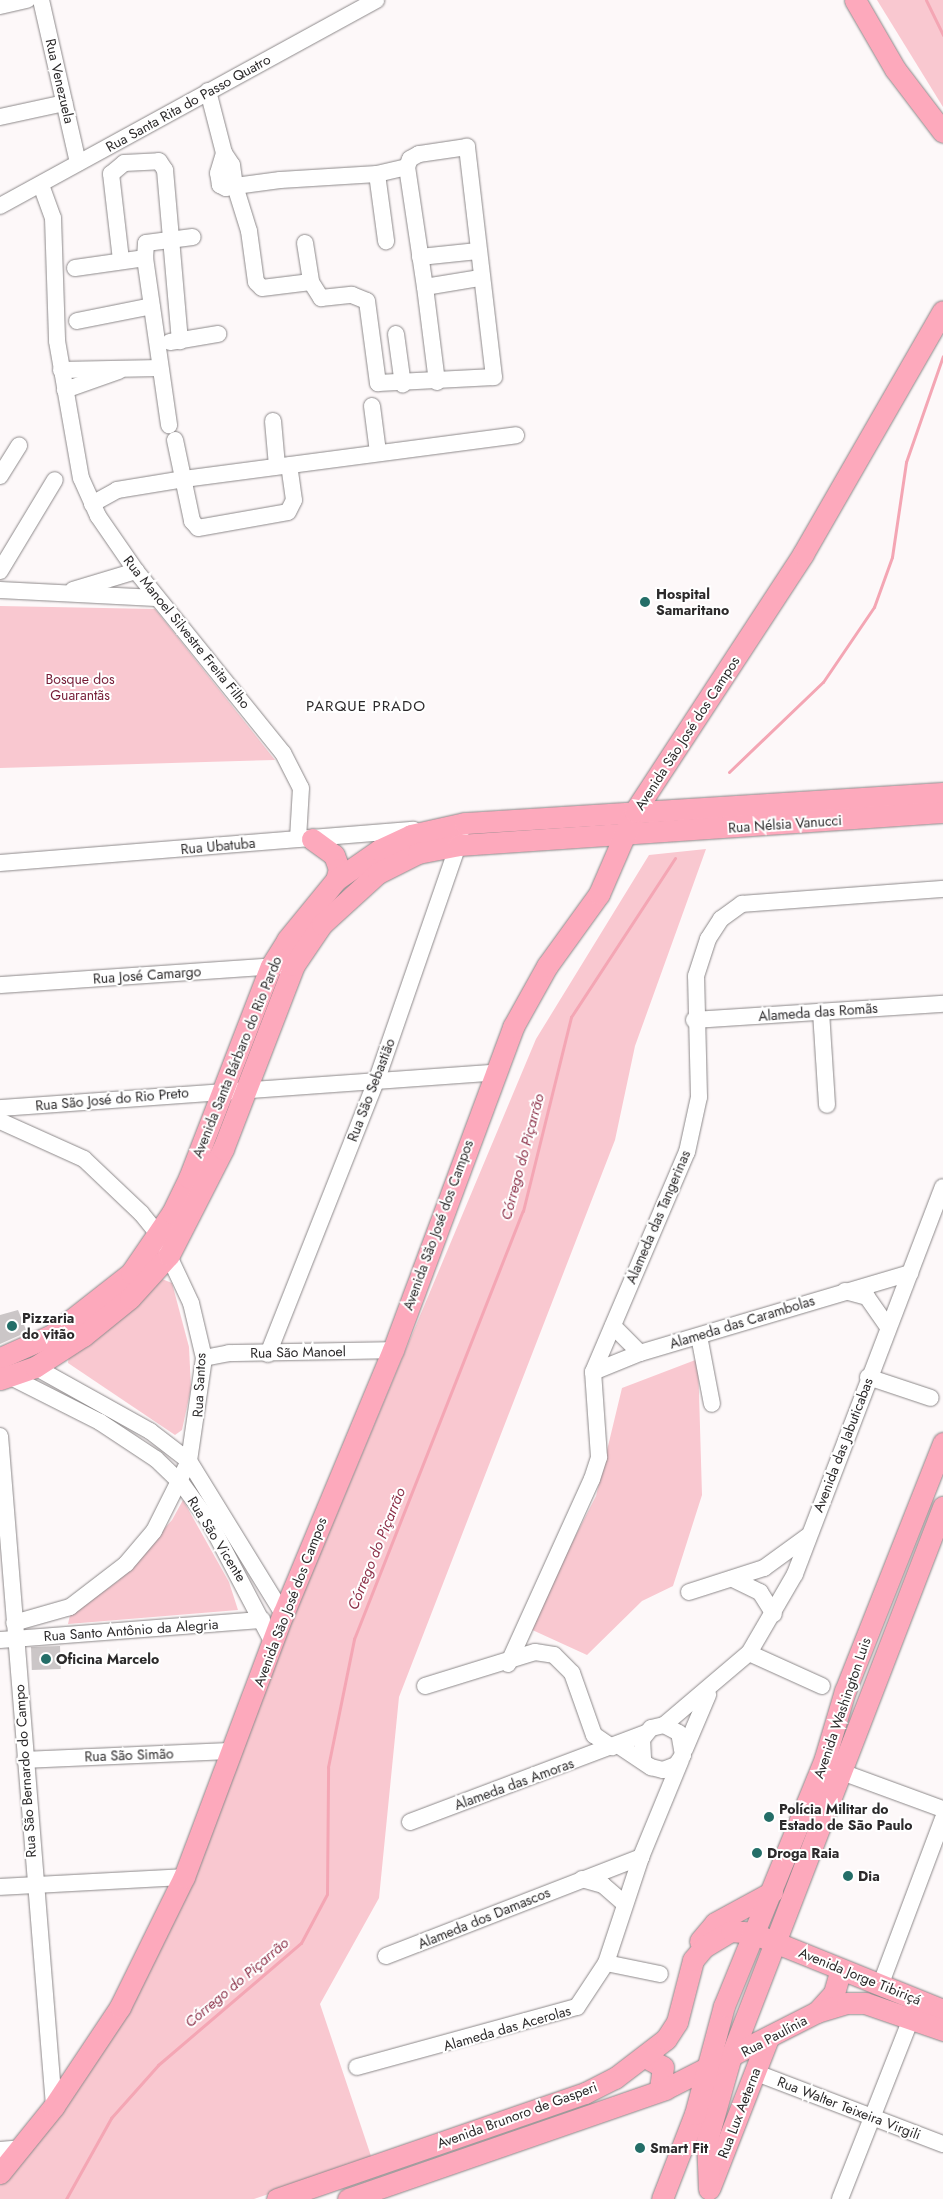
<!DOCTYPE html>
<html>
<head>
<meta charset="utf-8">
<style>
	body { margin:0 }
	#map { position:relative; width:943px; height:2199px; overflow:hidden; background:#fdf8f9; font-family:Jost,sans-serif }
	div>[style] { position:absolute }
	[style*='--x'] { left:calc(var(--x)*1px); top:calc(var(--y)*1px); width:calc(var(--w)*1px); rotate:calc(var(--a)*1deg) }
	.green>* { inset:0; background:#f9c8d0 }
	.stream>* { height:3px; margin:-1.5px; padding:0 1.5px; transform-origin:1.5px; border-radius:1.5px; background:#f4a6b4 }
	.building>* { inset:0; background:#cbc6c7; transform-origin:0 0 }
	.roads { filter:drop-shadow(0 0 1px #8d898a) drop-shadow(0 0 1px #8d898a) }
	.minor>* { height:16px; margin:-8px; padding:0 8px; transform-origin:8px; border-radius:8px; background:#fff }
	.major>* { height:21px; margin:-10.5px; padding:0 10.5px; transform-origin:10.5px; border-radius:10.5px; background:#fda9bc }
	.dots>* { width:14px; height:14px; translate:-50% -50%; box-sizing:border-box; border:2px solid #fff; border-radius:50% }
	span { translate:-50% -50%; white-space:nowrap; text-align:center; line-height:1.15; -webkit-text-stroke:4px #fff; paint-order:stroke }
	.street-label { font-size:14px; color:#2c2a2b }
	.poi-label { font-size:14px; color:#2c2a2b; font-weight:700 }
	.left { translate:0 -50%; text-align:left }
	.park-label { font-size:14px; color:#751c36 }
	.neighbourhood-label { font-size:15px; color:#2c2a2b; letter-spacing:1px }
	.water-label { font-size:15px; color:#8d324a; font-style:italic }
</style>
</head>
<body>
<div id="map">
	<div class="green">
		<div style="clip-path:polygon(877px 0,943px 0,943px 107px)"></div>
		<div style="clip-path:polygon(0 606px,155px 609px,275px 760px,0 768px)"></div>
		<div style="clip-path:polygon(706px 849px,635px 1046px,615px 1140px,399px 1697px,379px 1898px,320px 2004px,372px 2159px,254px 2199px,0 2199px,0 2185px,56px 2121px,160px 1936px,536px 1039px,649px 855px)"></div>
		<div style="clip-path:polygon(162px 1279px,172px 1283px,189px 1347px,191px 1388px,182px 1430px,175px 1435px,68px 1363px,69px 1355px)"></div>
		<div style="clip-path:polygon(698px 1359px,702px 1495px,673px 1586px,642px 1601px,587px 1655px,528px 1628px,596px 1496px,622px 1388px)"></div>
		<div style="clip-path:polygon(183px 1500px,229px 1582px,238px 1610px,68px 1624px,70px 1615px,118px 1581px,172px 1520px)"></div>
	</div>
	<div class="stream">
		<div style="--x:926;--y:0;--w:39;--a:64"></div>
		<div style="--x:729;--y:772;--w:130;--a:-43.8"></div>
		<div style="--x:823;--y:682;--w:91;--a:-55.8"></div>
		<div style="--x:874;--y:607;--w:53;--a:-70.2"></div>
		<div style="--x:892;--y:557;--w:96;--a:-81.6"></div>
		<div style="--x:906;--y:462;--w:112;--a:-70.8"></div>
		<div style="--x:66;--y:2199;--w:93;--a:-60.9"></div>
		<div style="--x:111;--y:2118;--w:71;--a:-48.4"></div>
		<div style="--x:158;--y:2065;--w:188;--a:-40.5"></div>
		<div style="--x:301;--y:1943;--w:55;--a:-62"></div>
		<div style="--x:327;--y:1894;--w:127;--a:-89.5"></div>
		<div style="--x:328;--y:1767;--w:131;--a:-78.5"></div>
		<div style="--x:354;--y:1639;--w:460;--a:-68.5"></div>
		<div style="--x:523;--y:1211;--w:200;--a:-76.1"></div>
		<div style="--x:571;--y:1017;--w:190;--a:-56.8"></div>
	</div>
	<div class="building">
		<div style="clip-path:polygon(18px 1310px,27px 1332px,0 1344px,0 1315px)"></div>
		<div style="left:60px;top:1646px;width:23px;height:29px;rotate:88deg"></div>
	</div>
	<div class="roads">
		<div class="minor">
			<div style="--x:41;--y:0;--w:167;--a:77.2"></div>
			<div style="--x:0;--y:6;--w:28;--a:-13"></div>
			<div style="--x:208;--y:91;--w:64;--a:75.5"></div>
			<div style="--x:224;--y:153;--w:14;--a:56"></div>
			<div style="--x:232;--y:165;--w:21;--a:82"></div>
			<div style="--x:235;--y:186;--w:47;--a:72.7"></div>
			<div style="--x:249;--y:231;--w:51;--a:82.2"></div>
			<div style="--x:256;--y:282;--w:8;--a:45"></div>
			<div style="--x:262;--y:288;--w:49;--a:-7"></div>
			<div style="--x:311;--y:282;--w:19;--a:58"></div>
			<div style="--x:321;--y:298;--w:31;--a:-6"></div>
			<div style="--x:352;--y:295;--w:16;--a:22"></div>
			<div style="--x:367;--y:301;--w:83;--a:82.4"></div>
			<div style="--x:378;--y:383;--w:116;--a:-3"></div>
			<div style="--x:494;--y:377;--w:232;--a:-96.7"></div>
			<div style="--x:467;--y:147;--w:49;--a:171.7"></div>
			<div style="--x:419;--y:154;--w:10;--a:151"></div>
			<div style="--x:410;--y:159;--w:9;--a:111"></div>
			<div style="--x:407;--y:167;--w:31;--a:167"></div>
			<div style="--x:377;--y:174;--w:97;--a:176.5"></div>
			<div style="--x:280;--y:180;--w:45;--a:172.4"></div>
			<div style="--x:235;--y:186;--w:9;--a:167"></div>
			<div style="--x:226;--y:188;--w:7;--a:-153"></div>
			<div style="--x:220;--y:185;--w:12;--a:-99"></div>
			<div style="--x:218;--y:173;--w:21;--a:-73"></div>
			<div style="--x:0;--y:117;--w:66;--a:-12.2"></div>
			<div style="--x:407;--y:167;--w:121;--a:81.5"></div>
			<div style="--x:377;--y:174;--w:68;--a:82.3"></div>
			<div style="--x:41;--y:185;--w:35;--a:70"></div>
			<div style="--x:53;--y:218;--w:123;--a:88.1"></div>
			<div style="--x:57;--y:341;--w:139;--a:80.1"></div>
			<div style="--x:81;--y:478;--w:42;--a:65.9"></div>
			<div style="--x:98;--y:516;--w:67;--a:55.4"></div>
			<div style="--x:136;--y:571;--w:234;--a:51.1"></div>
			<div style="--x:283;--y:753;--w:39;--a:63"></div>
			<div style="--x:301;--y:788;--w:51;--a:93.4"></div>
			<div style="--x:0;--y:206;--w:429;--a:-28.7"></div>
			<div style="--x:305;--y:243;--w:39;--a:81"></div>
			<div style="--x:420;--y:257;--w:58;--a:-5.9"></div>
			<div style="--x:145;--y:258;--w:15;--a:-86"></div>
			<div style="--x:146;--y:243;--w:47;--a:-7.3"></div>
			<div style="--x:121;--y:260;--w:87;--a:-96.6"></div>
			<div style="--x:111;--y:174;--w:17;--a:-40"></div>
			<div style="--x:124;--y:163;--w:35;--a:-3"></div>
			<div style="--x:159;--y:161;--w:11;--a:56"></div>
			<div style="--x:165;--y:170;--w:172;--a:85"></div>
			<div style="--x:75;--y:268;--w:71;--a:-8.1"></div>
			<div style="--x:145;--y:258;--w:169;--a:81.8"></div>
			<div style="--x:77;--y:321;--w:76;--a:-11.3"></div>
			<div style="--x:396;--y:334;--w:51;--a:82.2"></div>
			<div style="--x:170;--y:342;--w:49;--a:-9.5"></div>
			<div style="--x:61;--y:370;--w:99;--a:-1.2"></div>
			<div style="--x:437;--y:382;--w:96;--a:-97.2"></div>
			<div style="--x:425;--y:287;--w:56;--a:-9.3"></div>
			<div style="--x:65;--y:390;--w:57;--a:-19.4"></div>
			<div style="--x:372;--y:406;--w:46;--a:82.6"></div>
			<div style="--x:273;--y:421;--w:45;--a:84.9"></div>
			<div style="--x:175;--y:440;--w:83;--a:78.1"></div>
			<div style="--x:192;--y:521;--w:9;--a:49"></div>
			<div style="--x:198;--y:528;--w:91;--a:-10.1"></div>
			<div style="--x:288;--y:512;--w:13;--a:-63"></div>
			<div style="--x:294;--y:500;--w:35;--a:-98"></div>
			<div style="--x:0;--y:476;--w:36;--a:-58"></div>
			<div style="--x:92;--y:504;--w:29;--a:-29"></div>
			<div style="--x:117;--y:490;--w:68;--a:-9.3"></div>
			<div style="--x:184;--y:479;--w:335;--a:-7.5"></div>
			<div style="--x:0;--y:571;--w:106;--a:-58.9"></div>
			<div style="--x:0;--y:590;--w:156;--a:2.9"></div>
			<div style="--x:73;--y:590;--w:66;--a:-16.8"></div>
			<div style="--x:0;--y:863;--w:415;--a:-4.6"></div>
			<div style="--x:0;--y:985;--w:281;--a:-3.9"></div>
			<div style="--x:821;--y:1012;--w:93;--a:86.3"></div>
			<div style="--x:694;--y:1020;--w:250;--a:-3.7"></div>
			<div style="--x:0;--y:1108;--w:494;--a:-4.1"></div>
			<div style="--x:0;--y:1121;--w:92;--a:24.3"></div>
			<div style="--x:84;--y:1159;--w:79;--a:43.5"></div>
			<div style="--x:141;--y:1213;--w:28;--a:51"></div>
			<div style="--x:159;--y:1235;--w:75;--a:64.8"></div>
			<div style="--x:191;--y:1303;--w:57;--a:76.7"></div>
			<div style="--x:204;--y:1358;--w:104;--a:98.3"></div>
			<div style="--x:189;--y:1461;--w:78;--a:116.6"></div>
			<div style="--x:154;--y:1531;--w:43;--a:130.3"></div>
			<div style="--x:126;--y:1564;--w:71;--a:142.5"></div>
			<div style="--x:70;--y:1607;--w:58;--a:164.1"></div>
			<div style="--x:845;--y:1291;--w:23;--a:15"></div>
			<div style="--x:867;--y:1297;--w:37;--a:55"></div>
			<div style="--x:613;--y:1326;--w:38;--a:45"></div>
			<div style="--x:699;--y:1336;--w:69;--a:79.2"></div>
			<div style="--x:268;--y:1354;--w:296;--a:-68.4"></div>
			<div style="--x:377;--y:1079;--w:256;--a:-70.9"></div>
			<div style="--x:204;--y:1358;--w:25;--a:-11"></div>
			<div style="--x:229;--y:1353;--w:164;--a:-1"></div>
			<div style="--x:35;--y:1367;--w:132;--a:29.1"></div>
			<div style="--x:150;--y:1431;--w:49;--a:37.6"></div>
			<div style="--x:189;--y:1461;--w:180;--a:58.4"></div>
			<div style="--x:593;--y:1372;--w:51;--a:-22"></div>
			<div style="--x:640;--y:1353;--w:282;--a:-16.5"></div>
			<div style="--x:11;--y:1377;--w:100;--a:26.8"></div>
			<div style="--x:100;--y:1422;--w:67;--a:33.5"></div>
			<div style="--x:156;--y:1459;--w:36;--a:44"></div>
			<div style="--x:182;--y:1484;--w:46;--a:53.9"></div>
			<div style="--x:209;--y:1521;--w:138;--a:62.3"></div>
			<div style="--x:868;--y:1377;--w:66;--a:18.4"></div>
			<div style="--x:0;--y:1436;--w:672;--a:85.39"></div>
			<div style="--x:735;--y:1580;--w:28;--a:26"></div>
			<div style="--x:760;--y:1592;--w:26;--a:58"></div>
			<div style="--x:689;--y:1592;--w:79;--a:-17.7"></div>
			<div style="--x:764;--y:1568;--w:54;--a:-36"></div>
			<div style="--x:0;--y:1640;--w:263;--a:-4.4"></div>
			<div style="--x:749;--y:1653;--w:80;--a:24.3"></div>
			<div style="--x:508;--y:1664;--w:203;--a:-65.6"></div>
			<div style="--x:592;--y:1479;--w:23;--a:-72"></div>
			<div style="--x:599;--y:1457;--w:85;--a:-94"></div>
			<div style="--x:593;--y:1372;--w:239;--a:-66.9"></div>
			<div style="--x:687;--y:1152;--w:56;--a:-77.7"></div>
			<div style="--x:699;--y:1097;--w:121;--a:-91.4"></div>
			<div style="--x:696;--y:976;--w:39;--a:-72"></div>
			<div style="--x:708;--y:939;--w:24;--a:-57"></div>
			<div style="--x:721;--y:919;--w:26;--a:-36"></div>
			<div style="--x:742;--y:904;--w:202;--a:-4.3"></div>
			<div style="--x:425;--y:1686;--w:115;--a:-17.2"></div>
			<div style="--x:535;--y:1652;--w:19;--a:9"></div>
			<div style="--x:554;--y:1655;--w:25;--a:45"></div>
			<div style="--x:572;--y:1673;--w:66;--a:70.5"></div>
			<div style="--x:594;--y:1735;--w:22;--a:34"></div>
			<div style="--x:664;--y:1725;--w:111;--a:-40.3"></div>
			<div style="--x:749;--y:1653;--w:91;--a:-59.8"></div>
			<div style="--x:795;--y:1574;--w:414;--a:-69.1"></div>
			<div style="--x:618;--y:1745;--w:40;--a:34"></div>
			<div style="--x:651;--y:1767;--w:12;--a:14"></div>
			<div style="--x:663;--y:1770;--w:14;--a:-21"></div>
			<div style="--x:676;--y:1765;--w:12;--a:-55"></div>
			<div style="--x:683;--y:1755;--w:22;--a:-100"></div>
			<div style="--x:679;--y:1733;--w:17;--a:-152"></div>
			<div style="--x:664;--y:1725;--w:13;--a:167"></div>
			<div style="--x:651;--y:1728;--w:14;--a:129"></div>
			<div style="--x:642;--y:1739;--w:20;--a:87"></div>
			<div style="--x:685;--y:1749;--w:59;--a:-66.9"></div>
			<div style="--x:25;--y:1760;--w:208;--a:-2.5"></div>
			<div style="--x:839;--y:1771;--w:111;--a:20.1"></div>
			<div style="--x:410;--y:1822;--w:252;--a:-20.7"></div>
			<div style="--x:582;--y:1879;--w:22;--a:16"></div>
			<div style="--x:603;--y:1885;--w:28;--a:41"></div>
			<div style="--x:0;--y:1887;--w:184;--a:-3.1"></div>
			<div style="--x:386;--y:1956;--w:274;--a:-21.2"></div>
			<div style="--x:606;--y:1963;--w:55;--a:11.5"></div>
			<div style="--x:880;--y:1986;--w:179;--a:-69.4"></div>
			<div style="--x:357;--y:2067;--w:228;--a:-15.3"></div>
			<div style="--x:577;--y:2007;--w:53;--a:-56.6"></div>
			<div style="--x:606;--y:1963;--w:112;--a:-71.7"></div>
			<div style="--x:641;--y:1857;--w:105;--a:-67.6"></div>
			<div style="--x:754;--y:2072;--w:202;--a:20.9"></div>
			<div style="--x:0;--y:2150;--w:21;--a:-5"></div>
			<div style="--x:840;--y:2199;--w:193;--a:-68.5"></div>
		</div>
		<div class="major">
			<div style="--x:855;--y:0;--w:80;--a:59.9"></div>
			<div style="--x:895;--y:69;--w:79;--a:52.7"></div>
			<div style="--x:312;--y:839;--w:27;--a:36"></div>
			<div style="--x:334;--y:855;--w:15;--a:70"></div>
			<div style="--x:339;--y:869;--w:11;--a:105"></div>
			<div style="--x:0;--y:1358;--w:57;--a:-23.9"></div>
			<div style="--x:52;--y:1335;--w:100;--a:-38.1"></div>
			<div style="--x:131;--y:1273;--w:73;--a:-55.7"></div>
			<div style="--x:172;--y:1213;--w:39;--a:-64"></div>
			<div style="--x:189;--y:1178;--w:227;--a:-68.9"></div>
			<div style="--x:271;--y:966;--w:31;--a:-58"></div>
			<div style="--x:287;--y:940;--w:77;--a:-50.8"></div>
			<div style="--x:336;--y:880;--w:52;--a:-34.9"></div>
			<div style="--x:379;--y:850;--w:35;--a:-25"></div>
			<div style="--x:411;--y:835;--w:55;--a:-12.5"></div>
			<div style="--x:465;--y:823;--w:479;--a:-3.6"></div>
			<div style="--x:0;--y:1379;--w:37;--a:-19"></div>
			<div style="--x:35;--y:1367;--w:57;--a:-32.9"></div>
			<div style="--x:83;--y:1336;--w:60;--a:-39"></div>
			<div style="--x:130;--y:1298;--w:58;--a:-47.8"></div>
			<div style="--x:169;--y:1255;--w:119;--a:-63"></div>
			<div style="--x:223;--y:1149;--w:197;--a:-68.9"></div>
			<div style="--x:294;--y:965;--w:50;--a:-55.7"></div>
			<div style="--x:322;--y:924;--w:76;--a:-42.3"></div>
			<div style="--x:378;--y:873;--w:45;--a:-26.6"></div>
			<div style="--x:418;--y:853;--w:42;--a:-11"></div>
			<div style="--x:459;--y:845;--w:485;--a:-3.9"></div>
			<div style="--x:700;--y:1941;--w:23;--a:-50"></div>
			<div style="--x:715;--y:1923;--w:65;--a:-28.5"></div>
			<div style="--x:817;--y:2012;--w:25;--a:-48"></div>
			<div style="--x:834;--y:1993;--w:22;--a:-74"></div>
			<div style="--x:647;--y:2058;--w:18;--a:29"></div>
			<div style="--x:663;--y:2067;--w:22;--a:98"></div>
			<div style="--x:0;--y:2173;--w:86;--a:-51.1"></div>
			<div style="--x:54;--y:2106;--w:119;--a:-56.3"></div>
			<div style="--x:120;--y:2007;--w:145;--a:-63.8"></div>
			<div style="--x:184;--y:1877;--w:281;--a:-69.4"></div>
			<div style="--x:283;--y:1614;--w:286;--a:-67.4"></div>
			<div style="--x:393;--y:1350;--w:345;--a:-69.6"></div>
			<div style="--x:513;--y:1027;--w:70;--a:-60.9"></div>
			<div style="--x:547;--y:966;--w:89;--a:-54.2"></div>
			<div style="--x:599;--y:894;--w:90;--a:-66.6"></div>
			<div style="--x:635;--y:811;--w:307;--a:-56.8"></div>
			<div style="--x:803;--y:554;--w:280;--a:-60.1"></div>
			<div style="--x:710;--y:2187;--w:160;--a:-68.7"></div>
			<div style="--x:709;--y:2189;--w:49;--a:-92.3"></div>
			<div style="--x:707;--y:2140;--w:84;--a:-74.1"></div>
			<div style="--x:730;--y:2059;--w:592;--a:-68.9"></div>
			<div style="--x:277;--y:2199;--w:326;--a:-19"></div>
			<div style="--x:585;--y:2093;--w:34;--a:-27"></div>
			<div style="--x:615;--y:2078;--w:64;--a:-37.4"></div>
			<div style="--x:666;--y:2039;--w:20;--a:-57"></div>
			<div style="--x:677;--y:2022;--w:64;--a:-75.5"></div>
			<div style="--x:693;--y:1960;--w:17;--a:-50"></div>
			<div style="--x:704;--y:1947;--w:31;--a:-31"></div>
			<div style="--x:731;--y:1931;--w:21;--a:5"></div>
			<div style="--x:752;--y:1933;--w:206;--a:22"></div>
			<div style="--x:348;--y:2199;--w:336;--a:-19.1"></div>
			<div style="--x:665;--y:2089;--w:170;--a:-26.9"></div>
			<div style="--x:817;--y:2012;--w:31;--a:-17"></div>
			<div style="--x:847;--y:2003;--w:18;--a:0"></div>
			<div style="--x:865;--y:2003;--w:83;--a:19.1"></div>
			<div style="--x:662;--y:2199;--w:91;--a:-68.8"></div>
			<div style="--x:695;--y:2114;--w:112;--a:-75"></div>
			<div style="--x:724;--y:2006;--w:268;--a:-67.8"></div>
			<div style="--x:825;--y:1758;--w:70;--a:-73.4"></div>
			<div style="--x:845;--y:1691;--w:267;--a:-68.4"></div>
		</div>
	</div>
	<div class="dots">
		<div style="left:645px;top:602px;background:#246e68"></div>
		<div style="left:12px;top:1326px;background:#246e68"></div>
		<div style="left:46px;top:1659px;background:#246e68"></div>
		<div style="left:769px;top:1817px;background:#246e68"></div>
		<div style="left:757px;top:1853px;background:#246e68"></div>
		<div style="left:848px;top:1876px;background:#246e68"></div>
		<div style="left:640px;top:2148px;background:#246e68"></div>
	</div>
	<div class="street-label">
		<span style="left:60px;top:81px;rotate:77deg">Rua Venezuela</span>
		<span style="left:188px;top:103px;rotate:-29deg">Rua Santa Rita do Passo Quatro</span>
		<span style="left:187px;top:632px;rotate:51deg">Rua Manoel Silvestre Freita Filho</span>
		<span style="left:687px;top:733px;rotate:-57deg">Avenida São José dos Campos</span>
		<span style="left:785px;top:824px;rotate:-4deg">Rua Nélsia Vanucci</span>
		<span style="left:218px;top:846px;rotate:-5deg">Rua Ubatuba</span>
		<span style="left:147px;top:975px;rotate:-4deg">Rua José Camargo</span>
		<span style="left:818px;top:1012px;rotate:-4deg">Alameda das Romãs</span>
		<span style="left:237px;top:1057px;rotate:-68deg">Avenida Santa Bárbaro do Rio Pardo</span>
		<span style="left:371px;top:1090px;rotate:-69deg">Rua São Sebastião</span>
		<span style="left:112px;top:1099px;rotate:-5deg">Rua São José do Rio Preto</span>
		<span style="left:658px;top:1217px;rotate:-67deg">Alameda das Tangerinas</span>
		<span style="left:438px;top:1225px;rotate:-70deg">Avenida São José dos Campos</span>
		<span style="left:742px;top:1322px;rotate:-17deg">Alameda das Carambolas</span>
		<span style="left:298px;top:1352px;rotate:-1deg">Rua São Manoel</span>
		<span style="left:199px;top:1385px;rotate:-87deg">Rua Santos</span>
		<span style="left:843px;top:1445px;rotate:-69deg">Avenida das Jabuticabas</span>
		<span style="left:217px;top:1539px;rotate:58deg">Rua São Vicente</span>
		<span style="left:290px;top:1602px;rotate:-69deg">Avenida São José dos Campos</span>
		<span style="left:131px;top:1630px;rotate:-4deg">Rua Santo Antônio da Alegria</span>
		<span style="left:842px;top:1708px;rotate:-71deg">Avenida Washington Luis</span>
		<span style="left:129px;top:1755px;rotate:-2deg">Rua São Simão</span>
		<span style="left:25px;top:1771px;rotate:-94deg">Rua São Bernardo do Campo</span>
		<span style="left:514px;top:1784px;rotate:-20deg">Alameda das Amoras</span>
		<span style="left:484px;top:1918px;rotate:-22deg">Alameda dos Damascos</span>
		<span style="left:860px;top:1976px;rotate:22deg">Avenida Jorge Tibiriçá</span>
		<span style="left:507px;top:2028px;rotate:-16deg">Alameda das Acerolas</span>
		<span style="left:774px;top:2036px;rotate:-28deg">Rua Paulínia</span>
		<span style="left:849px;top:2108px;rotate:21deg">Rua Walter Teixeira Virgili</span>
		<span style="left:739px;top:2113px;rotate:-69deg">Rua Lux Aeterna</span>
		<span style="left:517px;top:2115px;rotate:-20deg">Avenida Brunoro de Gasperi</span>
	</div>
	<div class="poi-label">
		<span class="left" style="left:656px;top:602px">Hospital<br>Samaritano</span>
		<span class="left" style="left:22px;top:1326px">Pizzaria<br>do vitão</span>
		<span class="left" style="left:56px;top:1659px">Oficina Marcelo</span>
		<span class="left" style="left:779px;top:1817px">Polícia Militar do<br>Estado de São Paulo</span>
		<span class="left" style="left:767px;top:1853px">Droga Raia</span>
		<span class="left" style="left:858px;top:1876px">Dia</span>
		<span class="left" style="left:650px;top:2148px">Smart Fit</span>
	</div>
	<div class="park-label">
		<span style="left:80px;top:687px">Bosque dos<br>Guarantãs</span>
	</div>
	<div class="neighbourhood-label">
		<span style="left:366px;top:707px">PARQUE PRADO</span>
	</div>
	<div class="water-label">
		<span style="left:523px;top:1157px;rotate:-75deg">Córrego do Piçarrão</span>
		<span style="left:377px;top:1549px;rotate:-68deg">Córrego do Piçarrão</span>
		<span style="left:237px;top:1983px;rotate:-40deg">Córrego do Piçarrão</span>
	</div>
</div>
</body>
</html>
